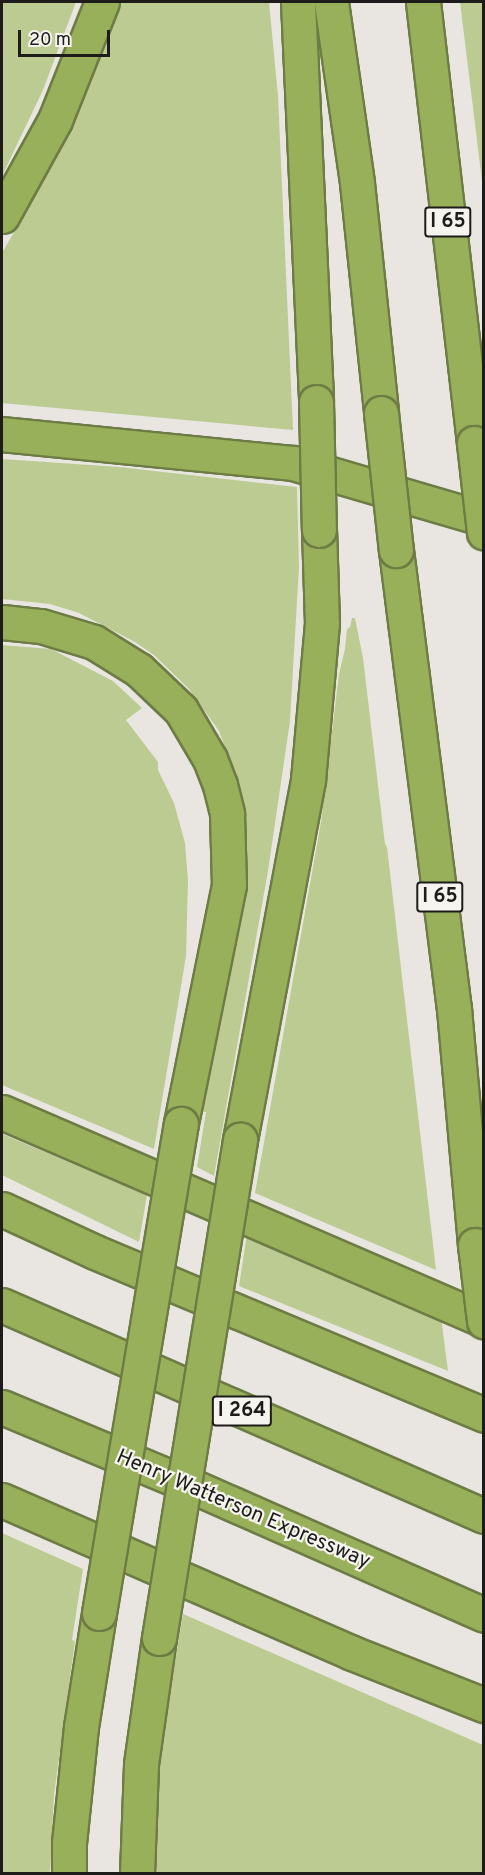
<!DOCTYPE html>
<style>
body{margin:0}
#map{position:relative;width:485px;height:1875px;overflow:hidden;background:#e9e6e1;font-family:Overpass,sans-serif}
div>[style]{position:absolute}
.green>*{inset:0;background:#bbcb91}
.roads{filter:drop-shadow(2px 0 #6d7c44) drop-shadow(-2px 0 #6d7c44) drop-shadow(0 2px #6d7c44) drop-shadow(0 -2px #6d7c44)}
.motorway>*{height:33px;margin:-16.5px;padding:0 16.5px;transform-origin:16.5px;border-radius:16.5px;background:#98b05a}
.bridges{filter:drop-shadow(2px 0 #6d7c44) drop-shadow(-2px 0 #6d7c44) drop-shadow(0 2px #6d7c44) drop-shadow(0 -2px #6d7c44)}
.motorway-bridge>*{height:33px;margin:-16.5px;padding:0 16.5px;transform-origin:16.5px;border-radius:16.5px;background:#98b05a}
span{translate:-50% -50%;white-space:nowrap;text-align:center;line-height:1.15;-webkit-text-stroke:4.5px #f6f4ee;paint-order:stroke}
.shield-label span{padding:2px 4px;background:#f6f4ee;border:2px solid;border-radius:4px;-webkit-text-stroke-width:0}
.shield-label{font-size:20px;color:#1d1c1a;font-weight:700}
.street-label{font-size:21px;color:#1d1c1a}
.frame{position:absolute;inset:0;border:3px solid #1d1c1a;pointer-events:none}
.scale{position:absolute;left:18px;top:30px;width:92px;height:27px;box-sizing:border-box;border:3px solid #1d1c1a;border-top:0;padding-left:8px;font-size:18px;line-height:21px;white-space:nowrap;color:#1d1c1a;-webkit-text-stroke:4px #f6f4ee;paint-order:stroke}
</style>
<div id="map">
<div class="green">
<i style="clip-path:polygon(2px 2px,76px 2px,43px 90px,2px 176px)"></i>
<i style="clip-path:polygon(117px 2px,269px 2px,278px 96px,293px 430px,2px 403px,2px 253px,35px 196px,79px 109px)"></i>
<i style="clip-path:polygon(460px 2px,483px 2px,483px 189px)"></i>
<i style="clip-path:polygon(2px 459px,119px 467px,297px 487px,299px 567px,290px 721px,268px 871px,214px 1176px,197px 1167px,206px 1112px,200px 1111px,236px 785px,229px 758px,219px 731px,189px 689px,154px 655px,135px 642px,79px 613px,50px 604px,2px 599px)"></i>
<i style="clip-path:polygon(352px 618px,355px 618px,363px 658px,385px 844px,387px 847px,436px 1270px,255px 1193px,321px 822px,339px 674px,345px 649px,347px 629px,350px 627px)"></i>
<i style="clip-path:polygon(2px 645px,51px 649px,113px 681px,142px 708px,126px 720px,158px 762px,158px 770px,174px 803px,185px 843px,188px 881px,186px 956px,154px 1149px,2px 1085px)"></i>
<i style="clip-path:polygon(2px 1134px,147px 1195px,139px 1242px,2px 1175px)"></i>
<i style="clip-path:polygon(247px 1234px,441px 1317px,448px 1371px,239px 1286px)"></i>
<i style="clip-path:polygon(2px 1533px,83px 1569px,72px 1640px,75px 1641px,54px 1795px,50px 1873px,2px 1873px)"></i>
<i style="clip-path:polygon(183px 1614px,483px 1745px,483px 1873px,155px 1874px,154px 1827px,159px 1755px,169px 1675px,173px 1674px)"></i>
</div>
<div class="roads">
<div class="motorway">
<i style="left:298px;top:2px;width:400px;rotate:87.4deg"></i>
<i style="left:331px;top:2px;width:183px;rotate:81.8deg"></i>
<i style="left:357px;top:183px;width:231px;rotate:84deg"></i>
<i style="left:423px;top:2px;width:444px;rotate:83.4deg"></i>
<i style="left:2px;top:216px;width:110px;rotate:-61.1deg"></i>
<i style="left:55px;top:120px;width:127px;rotate:-68.3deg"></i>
<i style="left:2px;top:434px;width:292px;rotate:5.7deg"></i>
<i style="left:293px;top:463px;width:199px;rotate:16.3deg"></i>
<i style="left:396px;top:550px;width:463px;rotate:82.8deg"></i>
<i style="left:454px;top:1009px;width:237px;rotate:84.9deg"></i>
<i style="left:2px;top:622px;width:39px;rotate:6deg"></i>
<i style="left:41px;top:626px;width:55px;rotate:16.8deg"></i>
<i style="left:94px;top:642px;width:53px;rotate:31.9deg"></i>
<i style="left:139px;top:670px;width:58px;rotate:43.6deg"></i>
<i style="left:181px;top:710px;width:57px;rotate:59.4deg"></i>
<i style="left:210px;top:759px;width:28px;rotate:69deg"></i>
<i style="left:220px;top:785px;width:30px;rotate:76deg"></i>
<i style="left:227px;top:814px;width:71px;rotate:88.4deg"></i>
<i style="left:229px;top:885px;width:244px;rotate:101.4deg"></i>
<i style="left:2px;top:1112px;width:525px;rotate:23.34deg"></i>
<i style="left:240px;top:1140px;width:366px;rotate:-79.3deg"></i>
<i style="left:308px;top:780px;width:157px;rotate:-84.9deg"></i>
<i style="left:322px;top:624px;width:94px;rotate:-91.8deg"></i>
<i style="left:2px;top:1209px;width:102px;rotate:24.8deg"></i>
<i style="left:95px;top:1252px;width:422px;rotate:22.7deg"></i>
<i style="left:2px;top:1305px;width:526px;rotate:23.64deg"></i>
<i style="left:2px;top:1407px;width:206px;rotate:22.6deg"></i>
<i style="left:192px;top:1486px;width:319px;rotate:23.8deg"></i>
<i style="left:2px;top:1500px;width:382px;rotate:23.6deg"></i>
<i style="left:352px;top:1653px;width:142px;rotate:21.5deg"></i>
<i style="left:69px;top:1874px;width:31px;rotate:-90deg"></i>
<i style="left:69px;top:1843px;width:117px;rotate:-84.1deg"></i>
<i style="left:81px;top:1727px;width:115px;rotate:-81deg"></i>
<i style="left:137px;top:1874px;width:110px;rotate:-87.9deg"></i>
<i style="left:141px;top:1764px;width:127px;rotate:-81.9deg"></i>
</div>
</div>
<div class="bridges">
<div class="motorway-bridge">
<i style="left:316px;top:402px;width:128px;rotate:88.7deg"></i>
<i style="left:381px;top:413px;width:138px;rotate:83.8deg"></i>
<i style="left:474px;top:443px;width:90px;rotate:83.6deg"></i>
<i style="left:475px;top:1245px;width:77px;rotate:83.2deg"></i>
<i style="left:99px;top:1613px;width:496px;rotate:-80.5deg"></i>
<i style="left:159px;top:1638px;width:505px;rotate:-80.76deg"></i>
</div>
</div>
<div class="shield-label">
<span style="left:448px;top:222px">I 65</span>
<span style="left:440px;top:897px">I 65</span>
<span style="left:242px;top:1411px">I 264</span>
</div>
<div class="street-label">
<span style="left:243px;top:1510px;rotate:23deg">Henry Watterson Expressway</span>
</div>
<div class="frame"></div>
<div class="scale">20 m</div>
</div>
